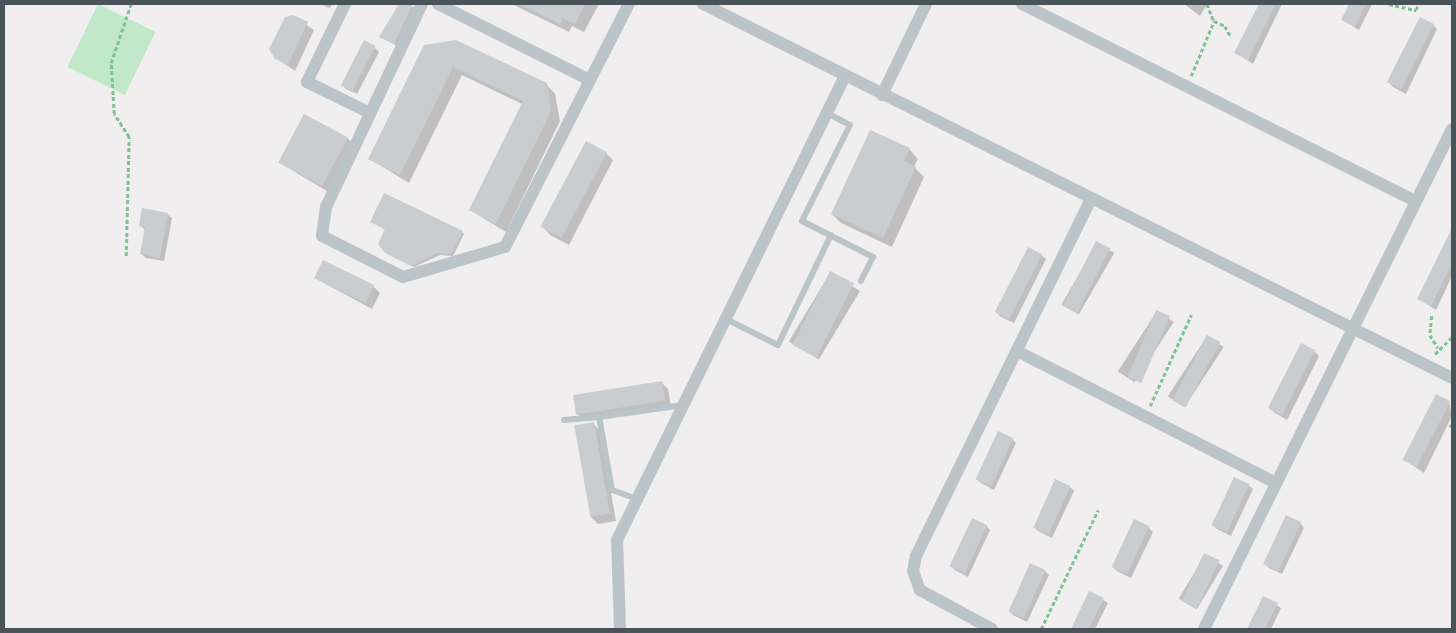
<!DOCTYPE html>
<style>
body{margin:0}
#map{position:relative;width:1456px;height:633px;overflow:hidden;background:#f0eeee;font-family:Rubik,sans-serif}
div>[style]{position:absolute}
.green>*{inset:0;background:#c1e9c9;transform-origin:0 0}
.shadow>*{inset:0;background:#0003;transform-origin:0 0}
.building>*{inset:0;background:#c9ccd0;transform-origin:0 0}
.path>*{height:2.5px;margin-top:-1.25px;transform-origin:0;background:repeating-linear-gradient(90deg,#7dc393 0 4px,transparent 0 6.5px)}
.lane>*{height:6px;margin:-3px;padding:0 3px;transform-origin:3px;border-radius:3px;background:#bbc4c9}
.street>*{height:12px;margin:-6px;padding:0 6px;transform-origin:6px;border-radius:6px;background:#bbc4c9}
span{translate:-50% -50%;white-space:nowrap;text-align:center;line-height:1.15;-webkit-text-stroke:4px #fff;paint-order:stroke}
.frame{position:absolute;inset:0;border:5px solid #485459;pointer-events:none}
</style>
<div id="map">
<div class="green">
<i style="left:98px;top:4px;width:64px;height:70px;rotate:26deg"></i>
</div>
<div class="shadow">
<i style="clip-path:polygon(320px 4px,332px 4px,330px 8px)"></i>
<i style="clip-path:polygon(399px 4px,417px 8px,399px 47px,381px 37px)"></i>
<i style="clip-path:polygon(512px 4px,599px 4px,584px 32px,572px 26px,569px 32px)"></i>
<i style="clip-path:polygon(1184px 4px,1207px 4px,1200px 16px)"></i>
<i style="clip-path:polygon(1260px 4px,1282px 4px,1253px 64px,1236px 53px)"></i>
<i style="clip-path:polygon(1350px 4px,1372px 4px,1359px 30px,1342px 19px)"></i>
<i style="clip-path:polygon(293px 16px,314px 30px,295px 71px,276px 58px)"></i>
<i style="clip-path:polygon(1433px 25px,1437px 29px,1406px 94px,1393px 87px,1389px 83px)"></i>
<i style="clip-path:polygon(456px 41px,546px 84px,555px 94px,560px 121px,506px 232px,470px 210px,522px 104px,462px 75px,409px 183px,370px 159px)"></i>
<i style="clip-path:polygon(375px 48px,379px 52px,357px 94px,346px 89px,342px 84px)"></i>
<i style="clip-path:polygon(347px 138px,356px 147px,332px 194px,280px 163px)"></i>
<i style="clip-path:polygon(909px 149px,918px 159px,914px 167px,924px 177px,892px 247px,841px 223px,832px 214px)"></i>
<i style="clip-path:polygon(606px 153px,613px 160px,569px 245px,550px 235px,544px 228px)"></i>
<i style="clip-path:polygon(167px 214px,172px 218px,164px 261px,146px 258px,141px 254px,145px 230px,140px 225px)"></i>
<i style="clip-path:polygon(372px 222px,462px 232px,464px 234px,453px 256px,440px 255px,414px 267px,388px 254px,386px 230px)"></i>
<i style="clip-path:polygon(1450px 235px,1452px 276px,1436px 310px,1419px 299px)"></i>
<i style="left:1097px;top:243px;width:20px;height:71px;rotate:30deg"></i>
<i style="clip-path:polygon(1041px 255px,1046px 259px,1014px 323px,1001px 317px,997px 313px)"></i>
<i style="left:830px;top:273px;width:35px;height:80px;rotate:31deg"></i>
<i style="clip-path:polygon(315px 278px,373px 286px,380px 293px,372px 309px)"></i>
<i style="left:1157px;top:311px;width:20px;height:72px;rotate:33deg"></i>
<i style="left:1207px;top:336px;width:20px;height:72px;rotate:33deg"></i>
<i style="clip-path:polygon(1314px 351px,1319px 356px,1287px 420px,1275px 413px,1270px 409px)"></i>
<i style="clip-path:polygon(661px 382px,668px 389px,671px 407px,583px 420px,577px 413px)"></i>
<i style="clip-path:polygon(1449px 402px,1452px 416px,1424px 473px,1405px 460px)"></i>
<i style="clip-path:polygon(593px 424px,600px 431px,616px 521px,598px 524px,591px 517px,579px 428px)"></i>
<i style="clip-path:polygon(1012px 439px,1016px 443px,994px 490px,981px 483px,976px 479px)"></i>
<i style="clip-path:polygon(1248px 485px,1253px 489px,1231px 536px,1217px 529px,1212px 525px)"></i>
<i style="clip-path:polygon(1070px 487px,1074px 491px,1052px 538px,1038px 531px,1034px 527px)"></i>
<i style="clip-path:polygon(1300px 523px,1304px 528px,1282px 574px,1269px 568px,1264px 563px)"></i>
<i style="clip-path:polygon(986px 526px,990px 530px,968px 577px,955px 570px,950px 566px)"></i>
<i style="clip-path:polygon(1148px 527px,1153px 532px,1131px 578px,1117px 571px,1113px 567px)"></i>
<i style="left:1205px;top:555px;width:21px;height:51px;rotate:31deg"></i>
<i style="clip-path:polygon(1045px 571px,1049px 575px,1027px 622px,1013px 615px,1009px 611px)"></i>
<i style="clip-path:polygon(1090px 592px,1108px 603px,1095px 629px,1072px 629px)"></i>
<i style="clip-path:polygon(1263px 597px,1281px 608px,1271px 629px,1248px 629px)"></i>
</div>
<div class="building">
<i style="clip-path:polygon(399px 4px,413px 4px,394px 44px,379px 37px)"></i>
<i style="clip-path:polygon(519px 4px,585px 4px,575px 24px,563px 18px,560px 24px)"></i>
<i style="clip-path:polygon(1259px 4px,1276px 4px,1248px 60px,1234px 53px)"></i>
<i style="clip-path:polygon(1349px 4px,1366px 4px,1355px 27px,1341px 20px)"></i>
<i style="clip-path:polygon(293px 15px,308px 22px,288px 65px,275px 59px,269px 49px,285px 17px)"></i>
<i style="left:1420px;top:17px;width:16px;height:73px;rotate:27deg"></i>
<i style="left:364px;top:40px;width:13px;height:51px;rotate:27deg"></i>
<i style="clip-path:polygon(456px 40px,547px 83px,551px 111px,496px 224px,469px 210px,523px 101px,453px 67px,400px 175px,368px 159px,424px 45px)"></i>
<i style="left:304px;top:114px;width:50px;height:55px;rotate:28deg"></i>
<i style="clip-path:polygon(870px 130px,910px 148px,904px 161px,916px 167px,883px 238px,831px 214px)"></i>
<i style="left:586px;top:141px;width:24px;height:97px;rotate:28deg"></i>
<i style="clip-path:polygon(384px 193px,463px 231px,451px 254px,437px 253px,411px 266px,385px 253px,378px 244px,385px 229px,370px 222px)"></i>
<i style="clip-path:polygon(142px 208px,168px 213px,160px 258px,140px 254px,145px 227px,139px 226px)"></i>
<i style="clip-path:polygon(1452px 228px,1452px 264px,1431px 306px,1417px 299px)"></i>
<i style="left:1096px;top:241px;width:16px;height:73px;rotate:27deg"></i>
<i style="left:1028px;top:247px;width:16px;height:73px;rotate:27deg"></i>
<i style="left:323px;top:260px;width:57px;height:20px;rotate:26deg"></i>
<i style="left:830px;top:271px;width:27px;height:83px;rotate:27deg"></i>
<i style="left:1156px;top:310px;width:15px;height:73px;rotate:23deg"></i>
<i style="left:1207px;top:335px;width:15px;height:74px;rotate:28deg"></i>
<i style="left:1301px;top:343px;width:16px;height:73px;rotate:27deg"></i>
<i style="left:662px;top:381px;width:20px;height:90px;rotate:81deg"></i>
<i style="left:1436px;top:394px;width:16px;height:74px;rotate:27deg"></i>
<i style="left:594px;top:422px;width:93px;height:20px;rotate:80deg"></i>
<i style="left:998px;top:431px;width:17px;height:53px;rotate:25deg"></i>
<i style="left:1234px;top:477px;width:17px;height:53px;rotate:25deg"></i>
<i style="left:1055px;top:479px;width:17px;height:53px;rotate:24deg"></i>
<i style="left:1286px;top:515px;width:17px;height:54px;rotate:25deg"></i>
<i style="left:972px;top:518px;width:17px;height:53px;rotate:25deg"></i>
<i style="left:1134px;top:519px;width:17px;height:53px;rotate:25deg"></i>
<i style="left:1204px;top:553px;width:17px;height:53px;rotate:25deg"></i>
<i style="left:1030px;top:563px;width:17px;height:53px;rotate:24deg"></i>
<i style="clip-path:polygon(1089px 591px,1104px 598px,1089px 629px,1071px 629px)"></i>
<i style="clip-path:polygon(1263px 596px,1278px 603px,1265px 629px,1247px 629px)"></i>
</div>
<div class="path">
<i style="left:1207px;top:4px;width:18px;rotate:68deg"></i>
<i style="left:1214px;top:21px;width:12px;rotate:24deg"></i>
<i style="left:1225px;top:26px;width:13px;rotate:61deg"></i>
<i style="left:1389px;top:4px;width:28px;rotate:13deg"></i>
<i style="left:1416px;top:10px;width:6px;rotate:-72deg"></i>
<i style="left:1191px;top:76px;width:60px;rotate:-67.3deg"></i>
<i style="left:126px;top:256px;width:119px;rotate:-88.6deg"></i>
<i style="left:129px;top:137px;width:27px;rotate:-123deg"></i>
<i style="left:114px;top:114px;width:51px;rotate:-93.4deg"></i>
<i style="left:111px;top:63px;width:62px;rotate:-71.3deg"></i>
<i style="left:1432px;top:316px;width:19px;rotate:96deg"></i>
<i style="left:1430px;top:335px;width:15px;rotate:58deg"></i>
<i style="left:1435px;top:354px;width:24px;rotate:-45deg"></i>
<i style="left:1150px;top:406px;width:100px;rotate:-65.7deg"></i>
<i style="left:1449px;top:426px;width:3px;rotate:-18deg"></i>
<i style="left:1041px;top:629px;width:132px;rotate:-64.4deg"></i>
</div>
<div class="lane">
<i style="left:827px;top:113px;width:26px;rotate:28deg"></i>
<i style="left:850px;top:125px;width:107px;rotate:116.6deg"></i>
<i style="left:802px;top:221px;width:80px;rotate:26.9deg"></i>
<i style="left:873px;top:257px;width:27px;rotate:117deg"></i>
<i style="left:726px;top:319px;width:58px;rotate:26.6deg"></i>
<i style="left:778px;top:345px;width:122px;rotate:-64.3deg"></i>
<i style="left:564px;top:420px;width:35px;rotate:-5deg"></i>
<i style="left:637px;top:499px;width:27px;rotate:-160deg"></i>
<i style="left:612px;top:490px;width:74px;rotate:-100.1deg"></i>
<i style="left:599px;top:417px;width:85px;rotate:-8.1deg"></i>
</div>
<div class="street">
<i style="left:345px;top:4px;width:87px;rotate:116deg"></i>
<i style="left:307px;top:82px;width:70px;rotate:26.2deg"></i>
<i style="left:422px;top:4px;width:225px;rotate:115.3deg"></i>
<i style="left:326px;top:207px;width:29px;rotate:98deg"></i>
<i style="left:322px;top:236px;width:91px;rotate:26.8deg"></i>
<i style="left:403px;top:277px;width:106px;rotate:-16.4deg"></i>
<i style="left:505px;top:247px;width:273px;rotate:-63deg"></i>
<i style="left:438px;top:4px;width:170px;rotate:26.6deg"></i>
<i style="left:703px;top:4px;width:837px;rotate:26.53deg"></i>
<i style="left:1022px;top:4px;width:440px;rotate:26.6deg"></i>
<i style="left:882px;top:95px;width:101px;rotate:-64.2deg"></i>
<i style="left:1017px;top:351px;width:291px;rotate:27deg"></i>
<i style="left:620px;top:629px;width:89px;rotate:-91.9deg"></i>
<i style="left:617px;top:540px;width:517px;rotate:-63.83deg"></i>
<i style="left:992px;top:629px;width:82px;rotate:-151.6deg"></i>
<i style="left:920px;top:590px;width:20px;rotate:-110deg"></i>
<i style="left:913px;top:571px;width:15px;rotate:-79deg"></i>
<i style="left:916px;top:556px;width:398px;rotate:-63.9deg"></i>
<i style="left:1204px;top:629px;width:558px;rotate:-63.62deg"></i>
</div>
<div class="frame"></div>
</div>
